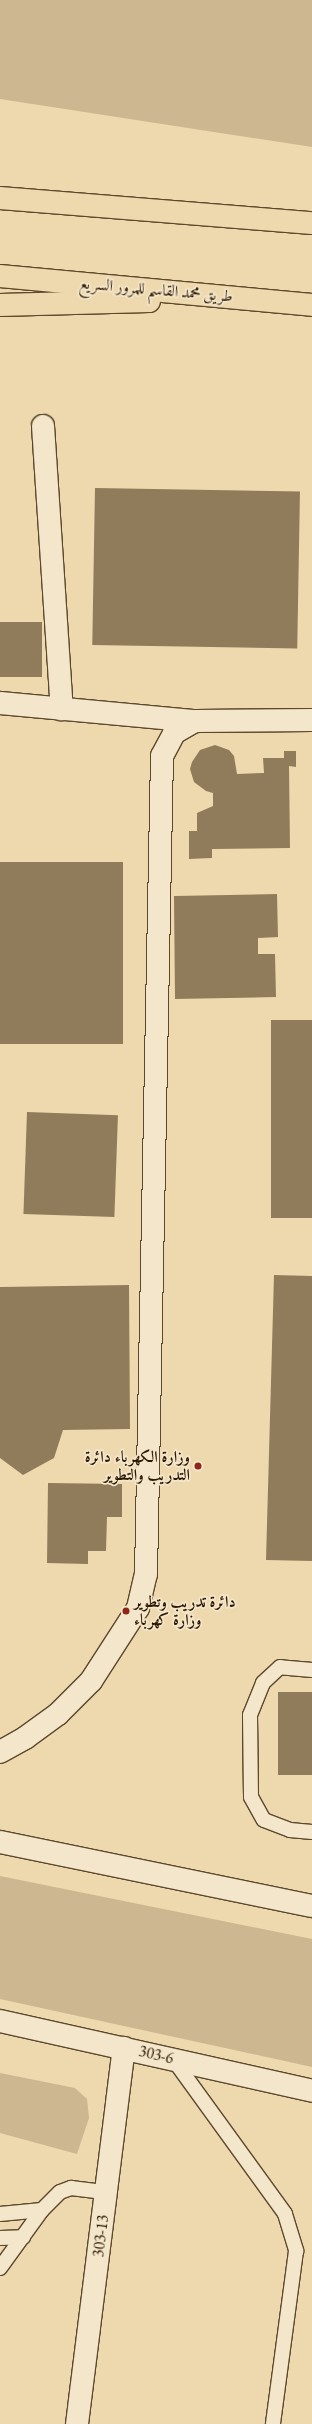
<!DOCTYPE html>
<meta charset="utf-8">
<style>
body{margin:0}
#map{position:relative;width:312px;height:2424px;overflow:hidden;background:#eed8ae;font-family:"EB Garamond",Amiri,serif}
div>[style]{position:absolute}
.green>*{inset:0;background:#cdb790}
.building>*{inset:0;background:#907c5a;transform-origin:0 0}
.roads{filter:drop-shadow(1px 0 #5c482c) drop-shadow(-1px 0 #5c482c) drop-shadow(0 1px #5c482c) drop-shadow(0 -1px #5c482c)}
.lane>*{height:14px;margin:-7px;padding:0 7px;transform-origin:7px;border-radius:7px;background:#f4e6ca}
.street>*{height:22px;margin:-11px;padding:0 11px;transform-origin:11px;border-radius:11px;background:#f4e6ca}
.highway>*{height:22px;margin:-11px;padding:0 11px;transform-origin:11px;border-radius:11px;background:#eed8ae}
.dots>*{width:11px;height:11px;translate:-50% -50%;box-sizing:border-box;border:2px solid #f4e6ca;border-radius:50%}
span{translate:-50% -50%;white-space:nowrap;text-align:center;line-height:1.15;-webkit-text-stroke:3.5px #f4e6ca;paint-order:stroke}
.street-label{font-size:16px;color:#2b1800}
.poi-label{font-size:16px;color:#2b1800;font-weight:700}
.right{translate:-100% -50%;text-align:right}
.left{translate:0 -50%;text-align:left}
</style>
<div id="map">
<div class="green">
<i style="clip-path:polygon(0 0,312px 0,312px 147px,0 99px)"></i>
<i style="clip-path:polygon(0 1876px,312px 1939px,312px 2067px,0 1999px)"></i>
<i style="clip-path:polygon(0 2073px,75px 2088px,87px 2099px,89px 2118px,77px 2154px,0 2133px)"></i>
</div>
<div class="building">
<i style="left:95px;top:488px;width:205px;height:157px;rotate:1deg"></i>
<i style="left:0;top:622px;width:42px;height:55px"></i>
<i style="clip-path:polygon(215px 745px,229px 750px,234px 756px,237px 774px,264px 773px,263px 758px,284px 758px,284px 751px,296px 751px,296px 767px,289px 766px,290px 848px,212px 849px,212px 858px,189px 859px,189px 831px,197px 831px,197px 813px,213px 806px,213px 793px,206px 791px,194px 782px,190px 769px,192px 762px,200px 750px)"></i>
<i style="left:0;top:862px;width:123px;height:182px"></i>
<i style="clip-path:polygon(277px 894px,278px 937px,258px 938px,258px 954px,275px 954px,276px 997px,175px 999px,174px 896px)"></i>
<i style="left:312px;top:1020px;width:198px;height:41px;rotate:90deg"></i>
<i style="left:27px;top:1112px;width:91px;height:102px;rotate:2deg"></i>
<i style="clip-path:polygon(274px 1275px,312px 1276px,312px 1561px,266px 1560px)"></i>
<i style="clip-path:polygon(129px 1285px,130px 1429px,63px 1430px,54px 1458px,23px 1475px,0 1458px,0 1287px)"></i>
<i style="clip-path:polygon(48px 1483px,122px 1484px,122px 1517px,107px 1517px,106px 1551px,88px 1551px,88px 1564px,47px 1563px)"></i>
<i style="left:312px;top:1692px;width:83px;height:34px;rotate:90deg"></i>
</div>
<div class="roads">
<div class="lane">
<i style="left:312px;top:1670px;width:32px;rotate:-175deg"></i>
<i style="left:280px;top:1667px;width:23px;rotate:137deg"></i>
<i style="left:263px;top:1683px;width:35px;rotate:112deg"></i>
<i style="left:250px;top:1715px;width:82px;rotate:89.3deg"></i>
<i style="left:251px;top:1797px;width:26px;rotate:61deg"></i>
<i style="left:264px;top:1820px;width:28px;rotate:21deg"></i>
<i style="left:290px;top:1830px;width:22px;rotate:5deg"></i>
<i style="left:173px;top:2059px;width:191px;rotate:54.1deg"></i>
<i style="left:285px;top:2214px;width:39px;rotate:73deg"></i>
<i style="left:296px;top:2251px;width:175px;rotate:97.6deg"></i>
<i style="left:0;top:2214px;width:42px;rotate:-5.4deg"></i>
<i style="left:42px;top:2210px;width:25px;rotate:-45deg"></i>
<i style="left:60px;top:2192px;width:12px;rotate:-20deg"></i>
<i style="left:71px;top:2188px;width:35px;rotate:7deg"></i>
<i style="left:0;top:2238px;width:23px;rotate:-2deg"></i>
<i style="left:0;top:2268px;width:72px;rotate:-54.1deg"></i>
</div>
<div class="street">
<i style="left:43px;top:426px;width:284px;rotate:86.2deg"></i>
<i style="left:0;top:703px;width:196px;rotate:5.3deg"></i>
<i style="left:0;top:1752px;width:29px;rotate:-29deg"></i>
<i style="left:25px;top:1738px;width:41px;rotate:-36deg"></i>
<i style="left:58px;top:1714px;width:47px;rotate:-45deg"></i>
<i style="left:91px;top:1681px;width:87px;rotate:-57.2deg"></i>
<i style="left:138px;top:1608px;width:35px;rotate:-77deg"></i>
<i style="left:146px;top:1574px;width:818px;rotate:-88.88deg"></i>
<i style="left:162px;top:756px;width:26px;rotate:-62deg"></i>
<i style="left:174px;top:733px;width:24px;rotate:-30deg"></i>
<i style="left:195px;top:721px;width:117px;rotate:-0.5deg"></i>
<i style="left:0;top:1842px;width:318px;rotate:11.6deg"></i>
<i style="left:0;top:2021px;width:320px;rotate:12.6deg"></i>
<i style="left:77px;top:2424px;width:379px;rotate:-82.9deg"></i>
</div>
<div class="highway">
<i style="left:0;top:198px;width:313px;rotate:4.6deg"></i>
<i style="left:0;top:276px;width:313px;rotate:5.3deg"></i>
<i style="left:0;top:305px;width:149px;rotate:-1.5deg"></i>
</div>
</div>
<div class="dots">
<i style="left:198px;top:1466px;background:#8f2418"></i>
<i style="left:126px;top:1611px;background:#8f2418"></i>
</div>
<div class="street-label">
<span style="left:156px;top:290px;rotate:5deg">طريق محمد القاسم للمرور السريع</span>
<span style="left:156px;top:2055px;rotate:13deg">303-6</span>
<span style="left:101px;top:2236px;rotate:-83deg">303-13</span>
</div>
<div class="poi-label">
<span class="right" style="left:190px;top:1466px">وزارة الكهرباء دائرة<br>التدريب والتطوير</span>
<span class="left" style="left:134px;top:1611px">دائرة تدريب وتطوير<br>وزارة كهرباء</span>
</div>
</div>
